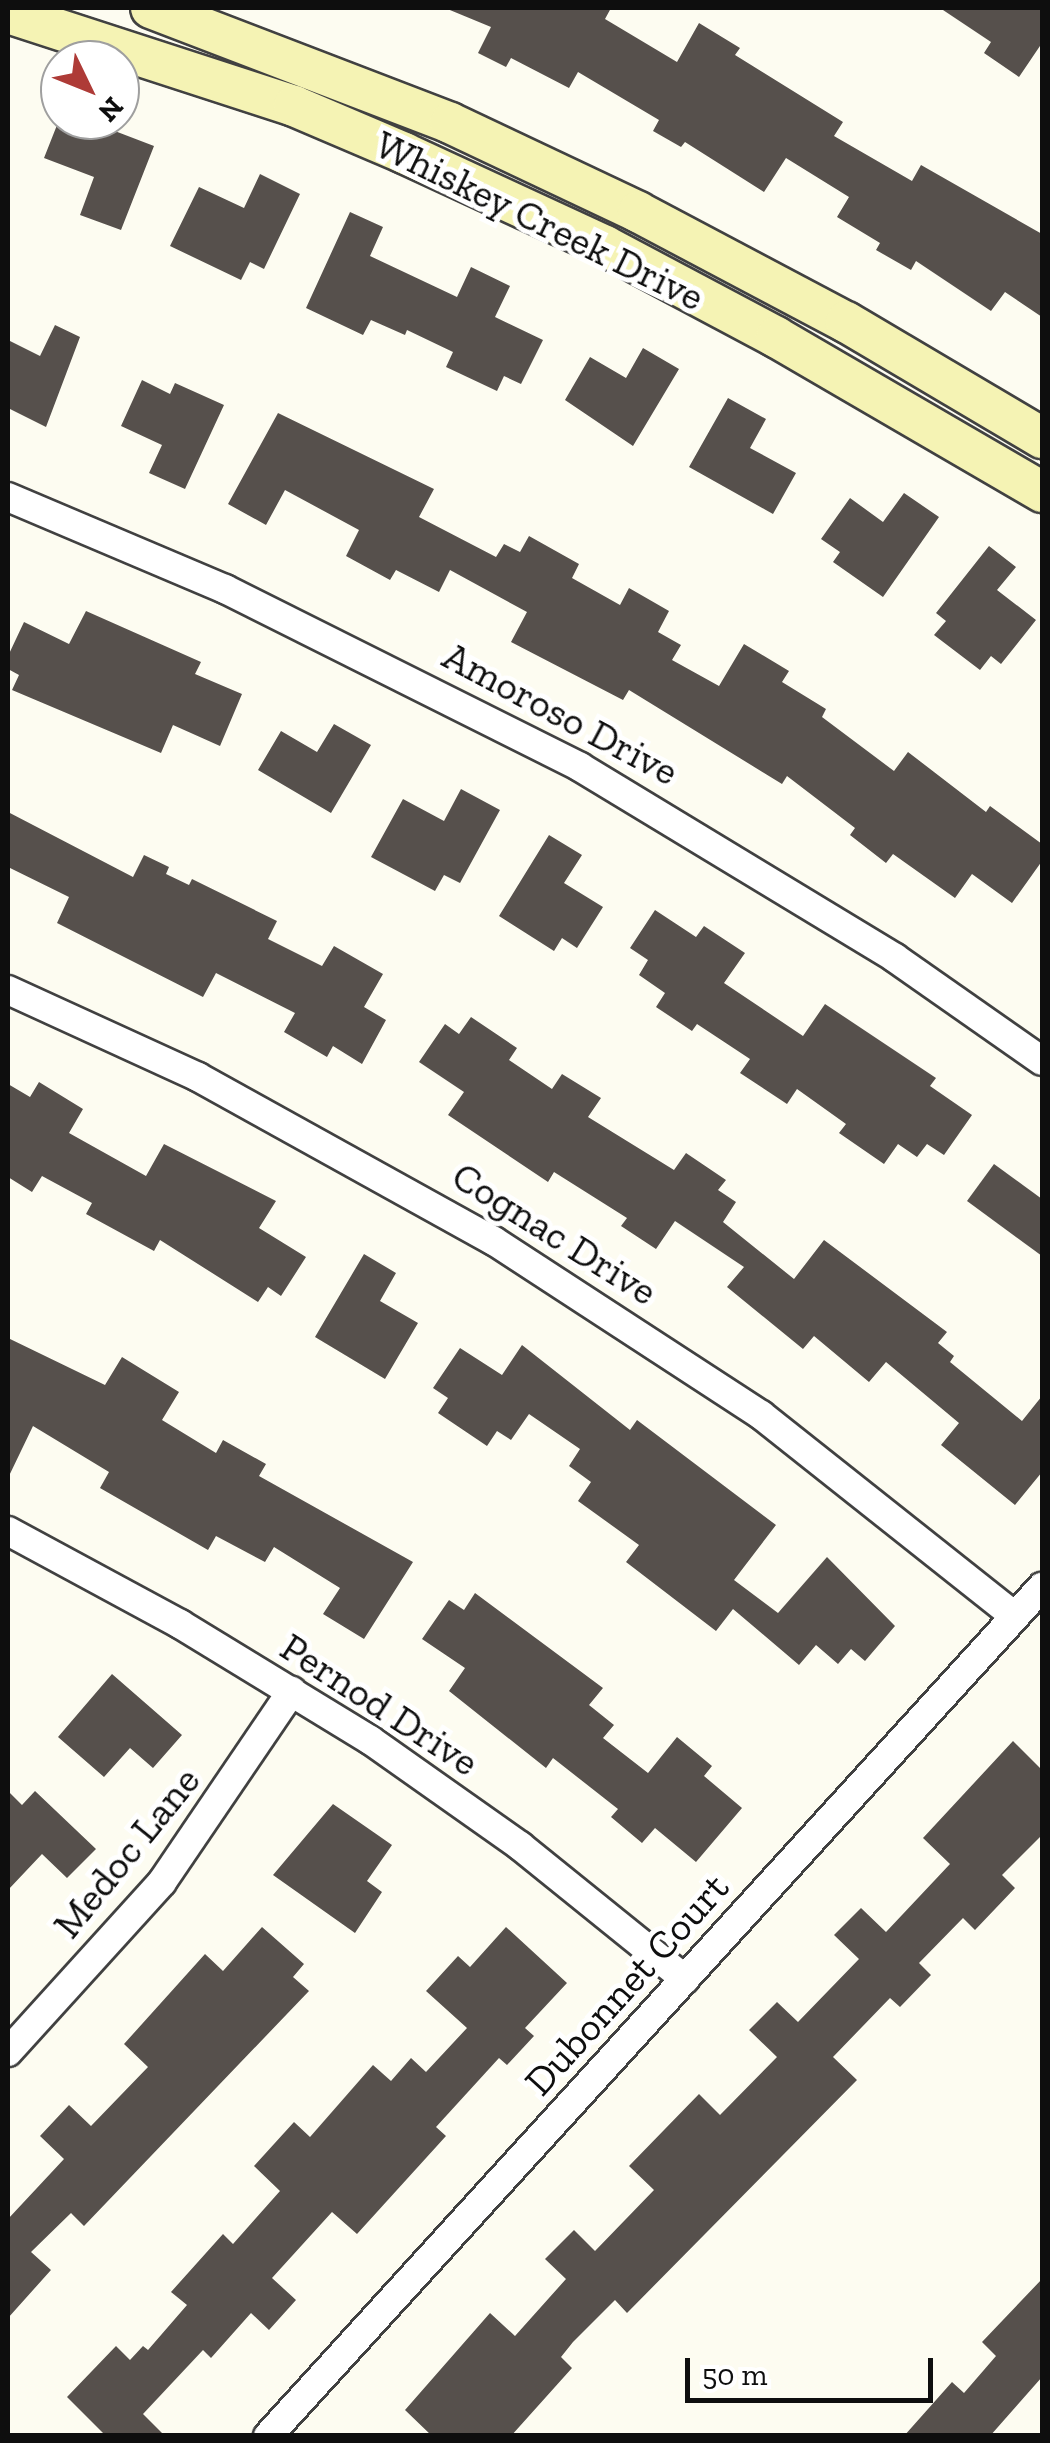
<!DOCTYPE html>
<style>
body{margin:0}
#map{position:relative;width:1050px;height:2443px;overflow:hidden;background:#fdfcf1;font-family:"Zilla Slab",serif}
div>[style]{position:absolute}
.building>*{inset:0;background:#56504c}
.roads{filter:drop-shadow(2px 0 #414141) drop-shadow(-2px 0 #414141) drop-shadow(0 2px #414141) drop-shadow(0 -2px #414141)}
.street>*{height:28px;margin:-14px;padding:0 14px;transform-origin:14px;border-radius:14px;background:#fff}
.secondary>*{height:40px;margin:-20px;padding:0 20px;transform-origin:20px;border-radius:20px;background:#f5f3b4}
span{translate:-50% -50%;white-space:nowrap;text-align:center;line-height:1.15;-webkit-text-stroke:10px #fff;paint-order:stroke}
.street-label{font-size:40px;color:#0e0e0e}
.frame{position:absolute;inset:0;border:10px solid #0e0e0e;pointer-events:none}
.north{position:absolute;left:40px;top:40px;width:100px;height:100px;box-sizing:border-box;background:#fff;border:2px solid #9f9f9f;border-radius:50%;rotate:133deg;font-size:28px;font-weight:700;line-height:40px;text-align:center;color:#0e0e0e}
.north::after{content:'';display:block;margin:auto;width:35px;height:45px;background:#ae3b37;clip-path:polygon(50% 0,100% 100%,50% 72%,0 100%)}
.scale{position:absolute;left:685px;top:2358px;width:248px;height:45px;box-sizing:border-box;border:5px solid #0e0e0e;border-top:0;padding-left:12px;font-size:30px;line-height:35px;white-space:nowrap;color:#0e0e0e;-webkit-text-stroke:8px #fff;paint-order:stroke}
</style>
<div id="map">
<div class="building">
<i style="clip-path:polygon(445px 8px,611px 8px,605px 19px,677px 62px,699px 23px,740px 48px,735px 55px,843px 122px,834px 136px,912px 181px,921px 165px,1042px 234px,1042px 317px,1005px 292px,991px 311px,916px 261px,911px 270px,876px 250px,880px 243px,837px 217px,849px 197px,786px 158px,764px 192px,685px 142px,681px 147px,653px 131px,659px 120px,578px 72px,569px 88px,511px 58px,506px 67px,478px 53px,491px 27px)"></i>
<i style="clip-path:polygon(940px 8px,1042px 8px,1042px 43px,1019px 77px,984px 53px,991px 42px)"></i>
<i style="clip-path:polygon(59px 120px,86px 120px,154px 146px,121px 230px,80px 215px,94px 177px,44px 158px)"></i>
<i style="clip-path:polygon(260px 174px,300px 194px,264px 269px,250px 262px,241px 280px,170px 246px,199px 187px,244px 208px)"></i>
<i style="clip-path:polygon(350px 212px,383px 227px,370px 256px,457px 297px,471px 267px,510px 286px,495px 317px,543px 340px,521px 384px,504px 376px,497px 391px,446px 367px,453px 352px,407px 330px,405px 335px,371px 320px,363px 335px,306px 308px)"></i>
<i style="clip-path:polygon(55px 325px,80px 337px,46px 427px,8px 408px,8px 340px,40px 356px)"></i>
<i style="clip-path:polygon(643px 348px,679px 369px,633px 446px,565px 400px,590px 357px,626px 378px)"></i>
<i style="clip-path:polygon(142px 380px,170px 394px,175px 383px,224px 405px,185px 489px,149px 473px,162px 445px,121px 426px)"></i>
<i style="clip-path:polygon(728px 398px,766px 419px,750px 448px,796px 473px,773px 514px,689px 467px)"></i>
<i style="clip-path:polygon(278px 413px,434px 489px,419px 517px,496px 557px,504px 544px,520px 552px,529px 536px,579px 564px,572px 578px,620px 605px,629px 588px,669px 611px,658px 632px,681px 645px,672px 660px,719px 686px,744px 644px,789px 671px,782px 682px,826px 709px,822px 717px,894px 771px,908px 752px,986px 812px,990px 806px,1042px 844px,1042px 861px,1012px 903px,972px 874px,955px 898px,893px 854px,886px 863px,850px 835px,855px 828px,787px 776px,782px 784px,629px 690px,623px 700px,511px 642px,527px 612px,450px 570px,439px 592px,396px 570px,390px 580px,346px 556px,359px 530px,285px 490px,266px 525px,228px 504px)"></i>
<i style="clip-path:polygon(904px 493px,939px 517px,883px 597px,833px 562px,840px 552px,821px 539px,850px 498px,883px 522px)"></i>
<i style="clip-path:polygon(989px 546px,1016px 567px,997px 590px,1036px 620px,1001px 664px,991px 656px,980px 670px,934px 635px,946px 621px,936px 613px)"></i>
<i style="clip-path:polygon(86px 611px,201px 662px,195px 674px,242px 694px,220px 746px,173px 725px,161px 753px,12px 690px,19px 675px,8px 669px,8px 656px,24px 622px,69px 644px)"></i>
<i style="clip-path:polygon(334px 724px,371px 745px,331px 813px,258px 770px,281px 731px,317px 752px)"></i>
<i style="clip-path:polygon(461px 789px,500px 810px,460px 883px,444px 875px,435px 891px,371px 857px,403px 799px,444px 821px)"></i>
<i style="clip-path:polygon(8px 812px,133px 877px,144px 855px,169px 867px,166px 874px,189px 885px,192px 879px,277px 921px,268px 939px,322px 966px,334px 946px,383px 974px,364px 1007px,386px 1020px,362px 1064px,333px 1046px,327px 1057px,284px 1032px,295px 1013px,216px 973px,203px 997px,57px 923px,69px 897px,8px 867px)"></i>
<i style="clip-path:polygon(549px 835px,582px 855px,564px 883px,603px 907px,577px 948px,562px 938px,554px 951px,499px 916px)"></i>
<i style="clip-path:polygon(655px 910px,696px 937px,704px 926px,745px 953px,724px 983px,803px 1036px,825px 1004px,936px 1078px,930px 1086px,972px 1115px,944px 1155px,927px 1144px,917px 1157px,898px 1144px,884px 1164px,839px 1133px,846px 1124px,797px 1089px,787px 1104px,740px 1073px,750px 1059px,697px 1024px,692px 1031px,656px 1007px,665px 993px,639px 975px,648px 960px,630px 948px)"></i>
<i style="clip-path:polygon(471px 1017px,517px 1048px,509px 1060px,552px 1089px,562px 1074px,601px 1098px,588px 1117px,674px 1170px,686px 1153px,726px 1180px,718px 1190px,736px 1202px,723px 1222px,794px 1279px,824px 1240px,947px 1332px,938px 1343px,954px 1356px,950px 1362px,1022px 1421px,1042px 1396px,1042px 1472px,1015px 1505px,941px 1445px,959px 1423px,886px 1362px,869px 1382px,814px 1336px,803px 1349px,727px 1287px,744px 1267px,675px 1221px,656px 1249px,621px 1226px,627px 1218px,554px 1172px,548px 1182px,448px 1115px,464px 1092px,419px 1062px,445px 1024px,459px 1034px)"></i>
<i style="clip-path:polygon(39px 1082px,83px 1109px,69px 1133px,146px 1176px,164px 1144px,276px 1201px,259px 1228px,306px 1257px,281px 1296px,268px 1287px,258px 1302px,160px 1240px,154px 1251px,86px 1214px,92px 1203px,42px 1176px,32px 1192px,8px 1177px,8px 1084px,30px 1097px)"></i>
<i style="clip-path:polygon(994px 1164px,1042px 1199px,1042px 1256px,967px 1201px)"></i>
<i style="clip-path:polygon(364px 1254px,396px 1273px,380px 1301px,418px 1323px,385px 1379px,315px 1337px)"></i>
<i style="clip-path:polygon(8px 1338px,105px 1385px,122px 1357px,179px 1392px,162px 1420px,216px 1453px,223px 1440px,266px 1464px,259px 1476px,413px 1562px,364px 1639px,323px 1614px,340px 1588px,274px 1547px,265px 1562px,216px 1536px,208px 1550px,100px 1488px,109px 1472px,33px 1426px,8px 1478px)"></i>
<i style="clip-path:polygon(522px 1345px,630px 1430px,637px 1420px,776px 1525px,734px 1580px,778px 1613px,827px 1557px,895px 1626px,865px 1661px,851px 1649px,838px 1664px,816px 1645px,799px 1665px,733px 1609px,716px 1631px,626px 1562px,639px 1545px,578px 1501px,591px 1482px,569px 1466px,580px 1449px,529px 1414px,511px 1440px,497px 1431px,487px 1446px,438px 1413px,448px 1398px,433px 1388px,460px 1348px,502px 1375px)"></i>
<i style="clip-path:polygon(475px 1593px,603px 1688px,589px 1705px,614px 1725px,603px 1738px,648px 1773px,677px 1737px,712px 1766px,704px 1776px,742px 1808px,696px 1862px,655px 1828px,642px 1843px,611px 1817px,618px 1809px,553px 1758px,546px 1768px,449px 1691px,465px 1668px,422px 1639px,449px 1600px,464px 1610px)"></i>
<i style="clip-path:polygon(112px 1674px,182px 1735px,153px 1768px,130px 1748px,104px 1777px,58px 1737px)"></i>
<i style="clip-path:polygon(1013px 1741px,1042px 1770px,1042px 1835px,1002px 1875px,1015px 1888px,975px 1930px,963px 1918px,919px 1963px,931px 1975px,900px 2007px,890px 1998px,833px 2057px,857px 2080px,627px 2313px,615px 2300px,573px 2342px,561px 2357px,572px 2368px,511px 2436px,432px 2436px,405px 2410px,490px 2313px,515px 2336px,566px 2279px,545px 2259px,574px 2230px,595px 2251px,654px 2190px,629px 2166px,699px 2094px,720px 2115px,777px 2057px,749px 2030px,777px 2002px,798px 2022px,859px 1959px,834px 1935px,861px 1908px,886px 1932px,950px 1864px,923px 1838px)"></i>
<i style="clip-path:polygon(8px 1791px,22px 1805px,35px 1791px,96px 1849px,67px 1878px,42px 1854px,8px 1890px)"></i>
<i style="clip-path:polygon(333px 1804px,392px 1845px,367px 1881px,382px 1892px,355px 1933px,273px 1875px)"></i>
<i style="clip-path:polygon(262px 1927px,304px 1964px,293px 1977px,309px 1991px,84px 2226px,71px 2213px,31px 2252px,51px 2270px,8px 2318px,8px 2219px,64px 2159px,40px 2136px,69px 2105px,91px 2126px,148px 2067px,124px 2044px,205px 1954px,223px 1971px)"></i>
<i style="clip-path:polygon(506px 1927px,567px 1983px,525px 2028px,534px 2036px,507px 2065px,499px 2058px,436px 2127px,446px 2136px,357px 2234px,332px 2212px,272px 2278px,296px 2300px,269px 2330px,251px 2313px,211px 2358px,203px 2350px,143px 2414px,165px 2436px,106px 2436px,67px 2397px,116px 2346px,130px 2360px,143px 2346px,148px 2350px,187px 2305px,171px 2292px,223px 2234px,233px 2244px,280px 2191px,254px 2166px,294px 2122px,310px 2137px,373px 2065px,391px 2081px,411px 2058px,426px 2072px,467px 2028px,426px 1991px,458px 1956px,470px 1967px)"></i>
<i style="clip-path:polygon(1042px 2279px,1042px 2377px,990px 2436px,904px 2436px,952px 2382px,964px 2393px,996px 2356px,982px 2342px)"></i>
</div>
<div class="roads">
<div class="street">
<i style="left:8px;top:497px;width:236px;rotate:23deg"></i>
<i style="left:225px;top:589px;width:397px;rotate:26.6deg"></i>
<i style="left:580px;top:767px;width:368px;rotate:31.2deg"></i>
<i style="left:895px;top:958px;width:179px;rotate:35deg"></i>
<i style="left:8px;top:990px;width:209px;rotate:24.6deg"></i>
<i style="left:198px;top:1077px;width:338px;rotate:29deg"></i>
<i style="left:494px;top:1241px;width:319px;rotate:33.1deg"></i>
<i style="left:761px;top:1415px;width:324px;rotate:38.4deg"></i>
<i style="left:8px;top:1531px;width:196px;rotate:28.4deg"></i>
<i style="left:180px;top:1624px;width:223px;rotate:31.4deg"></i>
<i style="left:370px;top:1740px;width:184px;rotate:35.2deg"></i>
<i style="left:520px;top:1846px;width:212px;rotate:38.9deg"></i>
<i style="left:8px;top:2052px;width:229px;rotate:-47.8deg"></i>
<i style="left:162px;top:1882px;width:231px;rotate:-55.8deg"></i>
<i style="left:268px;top:2436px;width:1149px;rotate:-47.65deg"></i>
</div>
<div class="secondary">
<i style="left:151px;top:8px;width:320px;rotate:21deg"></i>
<i style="left:450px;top:123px;width:208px;rotate:25.3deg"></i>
<i style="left:638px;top:212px;width:235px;rotate:27.9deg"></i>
<i style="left:846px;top:322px;width:228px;rotate:30.6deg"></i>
<i style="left:8px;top:13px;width:301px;rotate:18deg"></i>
<i style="left:294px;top:106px;width:120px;rotate:23.1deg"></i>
<i style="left:404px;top:153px;width:221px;rotate:24.8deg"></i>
<i style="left:605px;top:246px;width:194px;rotate:28deg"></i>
<i style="left:776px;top:337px;width:308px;rotate:30.2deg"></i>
</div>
</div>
<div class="street-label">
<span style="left:540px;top:220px;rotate:26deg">Whiskey Creek Drive</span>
<span style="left:561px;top:713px;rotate:28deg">Amoroso Drive</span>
<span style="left:555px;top:1233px;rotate:32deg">Cognac Drive</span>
<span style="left:380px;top:1704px;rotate:33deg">Pernod Drive</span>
<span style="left:126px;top:1852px;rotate:-51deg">Medoc Lane</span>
<span style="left:626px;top:1984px;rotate:-48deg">Dubonnet Court</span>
</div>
<div class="frame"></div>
<div class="north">N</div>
<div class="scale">50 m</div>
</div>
